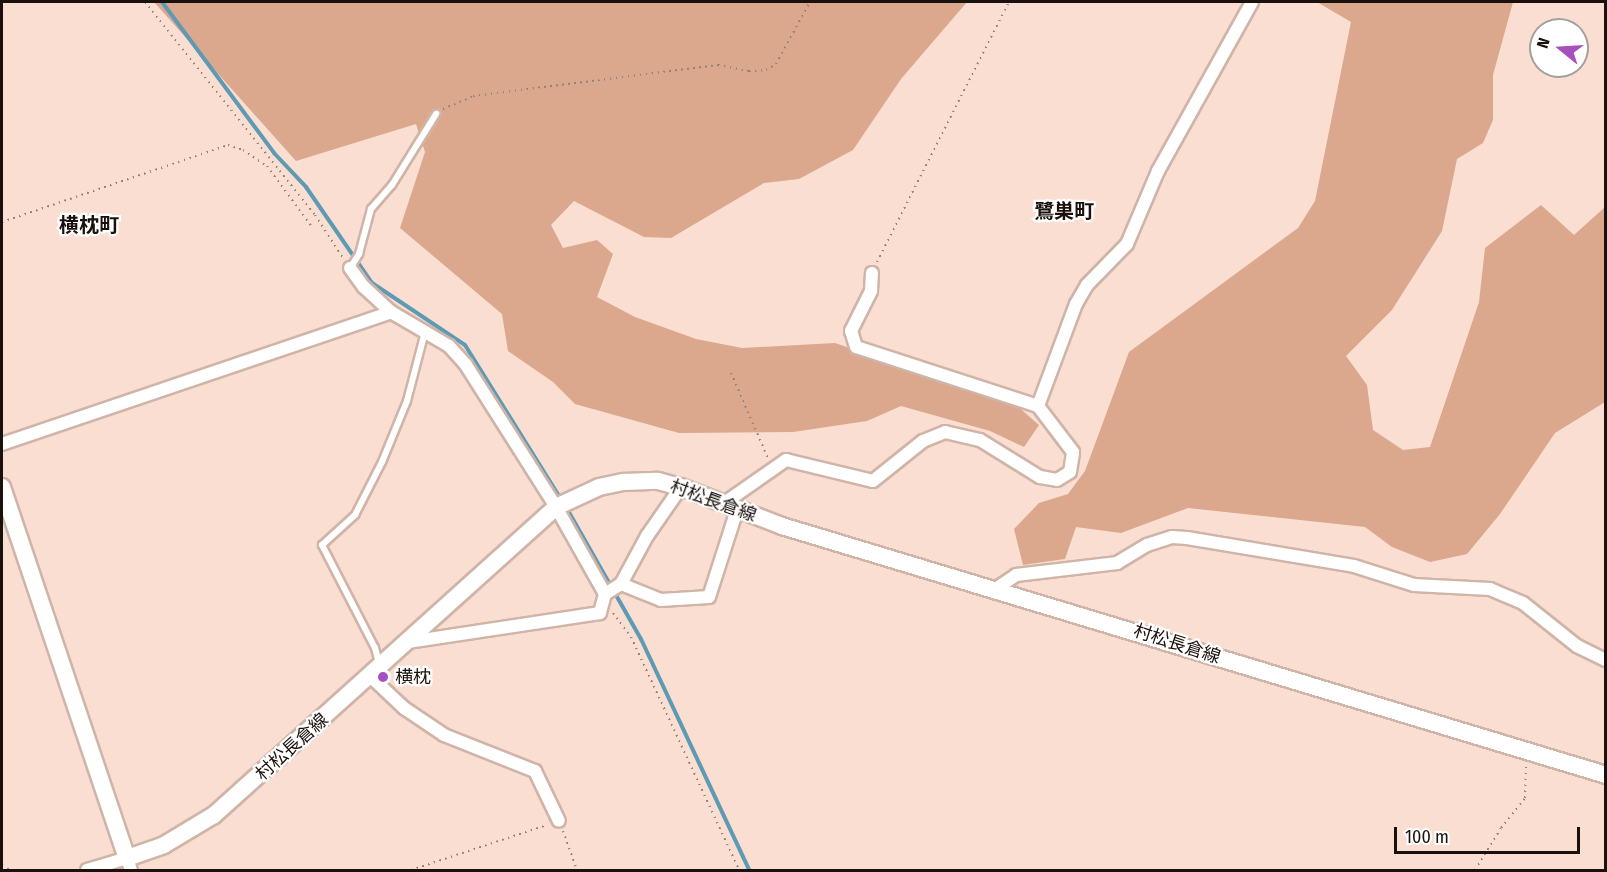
<!DOCTYPE html>
<meta charset="utf-8">
<style>
body{margin:0}
#map{position:relative;width:1607px;height:872px;overflow:hidden;background:#faded1;font-family:"Fira Sans Condensed","Noto Sans JP",sans-serif}
div>[style]{position:absolute}
.forest>*{inset:0;background:#dba78d}
.stream>*{height:4px;margin:-2px;padding:0 2px;transform-origin:2px;border-radius:2px;background:#5e9ab3}
.path>*{height:2px;margin-top:-1px;transform-origin:0;background:repeating-linear-gradient(90deg,#938077 0 1.5px,transparent 0 6px)}
.roads{filter:drop-shadow(2px 0 #cfb4a7) drop-shadow(-2px 0 #cfb4a7) drop-shadow(0 2px #cfb4a7) drop-shadow(0 -2px #cfb4a7)}
.lane>*{height:6px;margin:-3px;padding:0 3px;transform-origin:3px;border-radius:3px;background:#fff}
.street>*{height:12px;margin:-6px;padding:0 6px;transform-origin:6px;border-radius:6px;background:#fff}
.secondary>*{height:16px;margin:-8px;padding:0 8px;transform-origin:8px;border-radius:8px;background:#fff}
.dots>*{width:16px;height:16px;translate:-50% -50%;box-sizing:border-box;border:3px solid #fff;border-radius:50%}
span{translate:-50% -50%;white-space:nowrap;text-align:center;line-height:1.15;-webkit-text-stroke:4.5px #fff;paint-order:stroke}
.street-label{font-size:18px;color:#1a110c}
.poi-label{font-size:18px;color:#1a110c}
.left{translate:0 -50%;text-align:left}
.neighbourhood-label{font-size:20px;color:#1a110c;font-weight:700}
.frame{position:absolute;inset:0;border:3px solid #1a110c;pointer-events:none}
.north{position:absolute;left:1529px;top:18px;width:60px;height:60px;box-sizing:border-box;background:#fff;border:2px solid #a3a09e;border-radius:50%;rotate:288deg;font-size:16px;font-weight:700;line-height:24px;text-align:center;color:#1a110c}
.north::after{content:'';display:block;margin:auto;width:21px;height:27px;background:#a750bd;clip-path:polygon(50% 0,100% 100%,50% 72%,0 100%)}
.scale{position:absolute;left:1394px;top:827px;width:186px;height:27px;box-sizing:border-box;border:3px solid #1a110c;border-top:0;padding-left:8px;font-size:18px;line-height:21px;white-space:nowrap;color:#1a110c;-webkit-text-stroke:4px #fff;paint-order:stroke}
</style>
<div id="map">
<div class="forest">
<i style="clip-path:polygon(154px 2px,967px 2px,901px 79px,853px 150px,799px 179px,764px 183px,671px 238px,644px 237px,574px 201px,551px 225px,563px 248px,597px 240px,613px 254px,597px 297px,635px 317px,696px 339px,742px 348px,835px 343px,1016px 405px,1039px 425px,1024px 447px,990px 431px,901px 406px,867px 421px,793px 432px,679px 433px,575px 404px,553px 382px,508px 351px,502px 314px,400px 228px,425px 152px,416px 124px,296px 161px)"></i>
<i style="clip-path:polygon(1317px 2px,1513px 2px,1493px 75px,1493px 120px,1483px 143px,1457px 159px,1442px 231px,1392px 310px,1346px 356px,1367px 385px,1373px 430px,1403px 450px,1430px 447px,1479px 302px,1485px 248px,1541px 205px,1574px 235px,1605px 207px,1605px 402px,1555px 433px,1500px 514px,1467px 554px,1430px 562px,1392px 547px,1365px 527px,1188px 508px,1121px 533px,1076px 527px,1065px 559px,1023px 565px,1014px 529px,1039px 503px,1068px 494px,1085px 471px,1129px 352px,1298px 228px,1315px 201px,1351px 22px)"></i>
</div>
<div class="stream">
<i style="left:162px;top:2px;width:188px;rotate:53.4deg"></i>
<i style="left:274px;top:153px;width:47px;rotate:46.7deg"></i>
<i style="left:306px;top:187px;width:116px;rotate:55.5deg"></i>
<i style="left:372px;top:283px;width:112px;rotate:33.7deg"></i>
<i style="left:465px;top:345px;width:184px;rotate:58.1deg"></i>
<i style="left:566px;top:507px;width:152px;rotate:60.4deg"></i>
<i style="left:641px;top:639px;width:255px;rotate:64.9deg"></i>
</div>
<div class="path">
<i style="left:145px;top:2px;width:273px;rotate:51.4deg"></i>
<i style="left:315px;top:215px;width:51px;rotate:56.9deg"></i>
<i style="left:443px;top:109px;width:33px;rotate:-23deg"></i>
<i style="left:473px;top:96px;width:247px;rotate:-7.2deg"></i>
<i style="left:718px;top:65px;width:32px;rotate:11deg"></i>
<i style="left:749px;top:71px;width:17px;rotate:-3deg"></i>
<i style="left:766px;top:70px;width:12px;rotate:-31deg"></i>
<i style="left:776px;top:64px;width:71px;rotate:-61.3deg"></i>
<i style="left:2px;top:222px;width:239px;rotate:-18.8deg"></i>
<i style="left:228px;top:145px;width:16px;rotate:18deg"></i>
<i style="left:243px;top:150px;width:29px;rotate:34deg"></i>
<i style="left:267px;top:166px;width:76px;rotate:53.6deg"></i>
<i style="left:877px;top:262px;width:292px;rotate:-63.1deg"></i>
<i style="left:731px;top:373px;width:93px;rotate:66.5deg"></i>
<i style="left:613px;top:613px;width:30px;rotate:53deg"></i>
<i style="left:631px;top:637px;width:257px;rotate:65.1deg"></i>
<i style="left:563px;top:831px;width:41px;rotate:70.3deg"></i>
<i style="left:2px;top:865px;width:9px;rotate:32deg"></i>
<i style="left:411px;top:870px;width:143px;rotate:-18.3deg"></i>
<i style="left:1475px;top:870px;width:49px;rotate:-58.2deg"></i>
<i style="left:1501px;top:828px;width:38px;rotate:-51deg"></i>
<i style="left:1525px;top:798px;width:31px;rotate:-88deg"></i>
</div>
<div class="roads">
<div class="lane">
<i style="left:350px;top:268px;width:17px;rotate:-57deg"></i>
<i style="left:359px;top:254px;width:47px;rotate:-75.1deg"></i>
<i style="left:371px;top:209px;width:32px;rotate:-49deg"></i>
<i style="left:392px;top:185px;width:84px;rotate:-58.2deg"></i>
<i style="left:379px;top:663px;width:16px;rotate:-105deg"></i>
<i style="left:375px;top:648px;width:116px;rotate:-117.2deg"></i>
<i style="left:322px;top:545px;width:45px;rotate:-42.3deg"></i>
<i style="left:355px;top:515px;width:59px;rotate:-63deg"></i>
<i style="left:382px;top:462px;width:66px;rotate:-67.7deg"></i>
<i style="left:407px;top:401px;width:71px;rotate:-75.4deg"></i>
</div>
<div class="street">
<i style="left:350px;top:268px;width:24px;rotate:54deg"></i>
<i style="left:364px;top:287px;width:37px;rotate:43deg"></i>
<i style="left:391px;top:312px;width:67px;rotate:30.4deg"></i>
<i style="left:449px;top:346px;width:25px;rotate:48deg"></i>
<i style="left:466px;top:365px;width:168px;rotate:57.6deg"></i>
<i style="left:556px;top:507px;width:100px;rotate:60.6deg"></i>
<i style="left:605px;top:594px;width:20px;rotate:105deg"></i>
<i style="left:600px;top:613px;width:193px;rotate:171.4deg"></i>
<i style="left:1038px;top:406px;width:109px;rotate:-69.6deg"></i>
<i style="left:1076px;top:304px;width:22px;rotate:-60deg"></i>
<i style="left:1087px;top:285px;width:57px;rotate:-45.7deg"></i>
<i style="left:1127px;top:244px;width:79px;rotate:-67deg"></i>
<i style="left:1158px;top:171px;width:193px;rotate:-60.9deg"></i>
<i style="left:2px;top:444px;width:411px;rotate:-18.7deg"></i>
<i style="left:723px;top:504px;width:77px;rotate:-34.9deg"></i>
<i style="left:786px;top:460px;width:89px;rotate:13.6deg"></i>
<i style="left:873px;top:481px;width:64px;rotate:-38.7deg"></i>
<i style="left:923px;top:441px;width:24px;rotate:-22deg"></i>
<i style="left:945px;top:432px;width:36px;rotate:13deg"></i>
<i style="left:980px;top:440px;width:70px;rotate:31.7deg"></i>
<i style="left:1040px;top:477px;width:17px;rotate:10deg"></i>
<i style="left:1057px;top:480px;width:15px;rotate:-32deg"></i>
<i style="left:1070px;top:472px;width:20px;rotate:-81deg"></i>
<i style="left:1073px;top:452px;width:58px;rotate:-127.3deg"></i>
<i style="left:1038px;top:406px;width:191px;rotate:-162deg"></i>
<i style="left:856px;top:347px;width:17px;rotate:-107deg"></i>
<i style="left:851px;top:331px;width:45px;rotate:-63.4deg"></i>
<i style="left:871px;top:291px;width:18px;rotate:-87deg"></i>
<i style="left:621px;top:584px;width:43px;rotate:21.8deg"></i>
<i style="left:661px;top:600px;width:48px;rotate:-3.6deg"></i>
<i style="left:709px;top:597px;width:91px;rotate:-72.2deg"></i>
<i style="left:997px;top:588px;width:23px;rotate:-34deg"></i>
<i style="left:1016px;top:575px;width:102px;rotate:-6.8deg"></i>
<i style="left:1117px;top:563px;width:35px;rotate:-31deg"></i>
<i style="left:1147px;top:545px;width:26px;rotate:-18deg"></i>
<i style="left:1172px;top:537px;width:15px;rotate:4deg"></i>
<i style="left:1187px;top:538px;width:169px;rotate:9.5deg"></i>
<i style="left:1354px;top:566px;width:63px;rotate:17.6deg"></i>
<i style="left:1414px;top:585px;width:76px;rotate:3deg"></i>
<i style="left:1490px;top:589px;width:36px;rotate:23deg"></i>
<i style="left:1523px;top:603px;width:69px;rotate:38.5deg"></i>
<i style="left:1577px;top:646px;width:32px;rotate:26deg"></i>
<i style="left:605px;top:594px;width:19px;rotate:-32deg"></i>
<i style="left:621px;top:584px;width:55px;rotate:-61.6deg"></i>
<i style="left:647px;top:536px;width:60px;rotate:-55.2deg"></i>
<i style="left:370px;top:676px;width:47px;rotate:43.3deg"></i>
<i style="left:404px;top:708px;width:48px;rotate:34deg"></i>
<i style="left:444px;top:735px;width:98px;rotate:21.6deg"></i>
<i style="left:535px;top:771px;width:55px;rotate:64.4deg"></i>
<i style="left:87px;top:870px;width:42px;rotate:-16.7deg"></i>
<i style="left:127px;top:858px;width:13px;rotate:72deg"></i>
</div>
<div class="secondary">
<i style="left:2px;top:487px;width:391px;rotate:71.4deg"></i>
<i style="left:127px;top:858px;width:39px;rotate:-19deg"></i>
<i style="left:164px;top:845px;width:58px;rotate:-31deg"></i>
<i style="left:214px;top:815px;width:460px;rotate:-42deg"></i>
<i style="left:556px;top:507px;width:47px;rotate:-24.9deg"></i>
<i style="left:599px;top:487px;width:25px;rotate:-12deg"></i>
<i style="left:623px;top:482px;width:35px;rotate:-2deg"></i>
<i style="left:658px;top:481px;width:24px;rotate:15deg"></i>
<i style="left:681px;top:487px;width:108px;rotate:21.1deg"></i>
<i style="left:782px;top:526px;width:861px;rotate:16.81deg"></i>
</div>
</div>
<div class="dots">
<i style="left:383px;top:677px;background:#a750bd"></i>
</div>
<div class="street-label">
<span style="left:713px;top:501px;rotate:20deg">村松長倉線</span>
<span style="left:1177px;top:644px;rotate:18deg">村松長倉線</span>
<span style="left:292px;top:747px;rotate:-42deg">村松長倉線</span>
</div>
<div class="poi-label">
<span class="left" style="left:395px;top:677px">横枕</span>
</div>
<div class="neighbourhood-label">
<span style="left:1064px;top:211px">鷺巣町</span>
<span style="left:89px;top:225px">横枕町</span>
</div>
<div class="frame"></div>
<div class="north">N</div>
<div class="scale">100 m</div>
</div>
